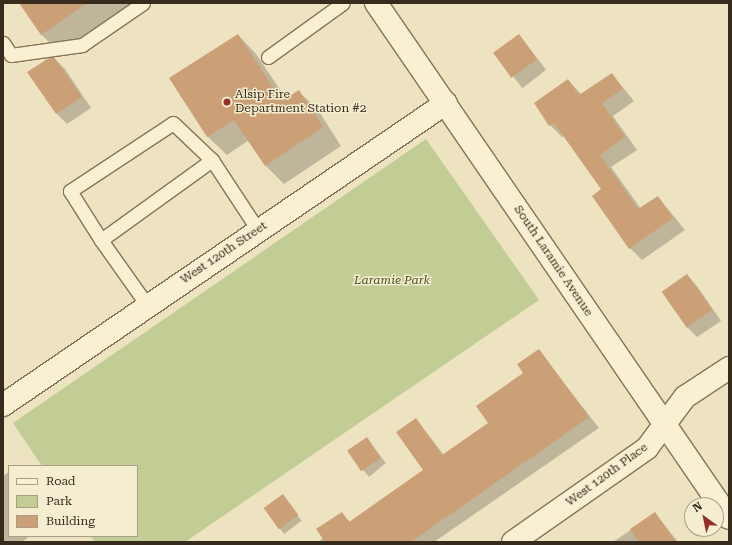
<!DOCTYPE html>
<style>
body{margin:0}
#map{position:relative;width:732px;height:545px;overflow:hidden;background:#eee3c1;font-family:"Roboto Serif",serif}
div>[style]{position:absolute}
.green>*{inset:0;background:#c2cc95}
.shadow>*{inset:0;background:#0003;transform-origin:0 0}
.building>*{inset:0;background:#cca076;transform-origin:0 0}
.roads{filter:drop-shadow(1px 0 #877458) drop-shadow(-1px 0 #877458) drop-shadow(0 1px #877458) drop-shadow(0 -1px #877458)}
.lane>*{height:13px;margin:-6.5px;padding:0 6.5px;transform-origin:6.5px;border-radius:6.5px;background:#f9f0d4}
.street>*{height:22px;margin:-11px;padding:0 11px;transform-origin:11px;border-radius:11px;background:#f9f0d4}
.dots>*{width:11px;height:11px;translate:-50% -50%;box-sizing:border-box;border:2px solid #f5edd0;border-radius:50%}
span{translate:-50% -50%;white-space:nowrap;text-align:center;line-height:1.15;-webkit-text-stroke:3px #f5edd0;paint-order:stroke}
.poi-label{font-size:12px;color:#372b1d}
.left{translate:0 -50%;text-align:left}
.street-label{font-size:12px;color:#372b1d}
.park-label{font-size:12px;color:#445323;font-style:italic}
.frame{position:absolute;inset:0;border:4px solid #372b1d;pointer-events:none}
.legend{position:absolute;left:8px;top:465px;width:130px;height:72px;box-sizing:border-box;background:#f5edd0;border:1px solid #a99f88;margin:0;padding:5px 7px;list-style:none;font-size:12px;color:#372b1d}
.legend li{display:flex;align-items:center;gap:8px;height:20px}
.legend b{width:20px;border:1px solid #a99f88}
.north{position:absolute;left:684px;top:497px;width:40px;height:40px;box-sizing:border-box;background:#f5edd0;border:1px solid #a99f88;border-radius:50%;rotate:327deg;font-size:11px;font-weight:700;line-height:16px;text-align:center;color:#372b1d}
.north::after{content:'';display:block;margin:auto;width:14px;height:18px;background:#962f28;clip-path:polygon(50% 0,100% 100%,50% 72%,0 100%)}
</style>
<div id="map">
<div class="green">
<i style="clip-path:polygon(426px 139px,539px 300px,185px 542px,95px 542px,90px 536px,137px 536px,137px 466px,42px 466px,13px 423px)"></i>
</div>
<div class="shadow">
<i style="clip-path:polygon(20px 3px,133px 3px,60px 53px,41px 34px)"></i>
<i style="clip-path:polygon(238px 35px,256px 54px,287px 100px,299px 92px,318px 110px,341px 146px,284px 184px,265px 165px,249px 140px,227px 155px,208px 137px,170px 79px)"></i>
<i style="left:519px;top:35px;width:44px;height:30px;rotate:52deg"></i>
<i style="clip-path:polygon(54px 58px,65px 69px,91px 108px,67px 124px,57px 114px,29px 72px)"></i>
<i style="clip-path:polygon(612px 74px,634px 101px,613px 116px,637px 150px,611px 167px,641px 209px,658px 197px,685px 230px,642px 260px,630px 248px,602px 190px,564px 136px,562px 137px,550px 125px,568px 80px,581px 94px)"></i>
<i style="clip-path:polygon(687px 275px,697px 286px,721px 321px,697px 337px,687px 327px)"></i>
<i style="clip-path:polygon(539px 351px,599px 428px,434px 542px,319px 542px,342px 513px,350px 522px,424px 470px,416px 419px,444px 455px,489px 424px)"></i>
<i style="left:366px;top:439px;width:31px;height:22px;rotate:50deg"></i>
<i style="clip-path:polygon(9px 472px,9px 536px,30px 536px,22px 542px,3px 542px,3px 476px)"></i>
<i style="left:283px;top:496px;width:31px;height:22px;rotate:53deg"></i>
<i style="clip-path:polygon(655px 513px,678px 542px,613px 542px)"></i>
</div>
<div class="building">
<i style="clip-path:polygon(19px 3px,87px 3px,41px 35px)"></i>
<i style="clip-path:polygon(238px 34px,282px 101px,299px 90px,323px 127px,265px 166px,234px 120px,207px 137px,169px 78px)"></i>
<i style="left:519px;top:34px;width:31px;height:32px;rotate:54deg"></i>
<i style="clip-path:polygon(54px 57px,82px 97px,56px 114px,27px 72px,49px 58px)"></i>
<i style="clip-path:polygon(612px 73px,623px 89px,602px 103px,625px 137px,600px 155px,638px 209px,658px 196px,673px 218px,629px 249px,592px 196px,601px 189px,554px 123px,549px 126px,534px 103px,568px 79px,579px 95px)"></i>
<i style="left:687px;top:274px;width:44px;height:31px;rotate:55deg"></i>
<i style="clip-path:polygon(539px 349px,589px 417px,411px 542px,325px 542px,316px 529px,342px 512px,349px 522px,423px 470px,396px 432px,416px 418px,442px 455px,488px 423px,476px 406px,523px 373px,517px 364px)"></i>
<i style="left:367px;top:437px;width:25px;height:24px;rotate:56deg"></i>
<i style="left:283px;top:494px;width:26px;height:24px;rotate:54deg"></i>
<i style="clip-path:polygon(655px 512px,676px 542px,639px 542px,630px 529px)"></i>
</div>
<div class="roads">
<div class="lane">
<i style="left:3px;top:43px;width:14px;rotate:56deg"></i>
<i style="left:11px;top:55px;width:72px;rotate:-8deg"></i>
<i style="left:82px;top:45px;width:74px;rotate:-34.5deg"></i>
<i style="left:268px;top:57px;width:92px;rotate:-35.8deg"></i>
<i style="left:101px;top:240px;width:137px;rotate:-35.8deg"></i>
<i style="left:147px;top:305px;width:80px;rotate:-125.3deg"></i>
<i style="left:101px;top:240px;width:58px;rotate:-122.3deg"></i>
<i style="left:70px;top:191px;width:123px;rotate:-33.4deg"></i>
<i style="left:173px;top:123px;width:54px;rotate:43.5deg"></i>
<i style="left:212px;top:160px;width:84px;rotate:56.7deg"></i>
</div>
<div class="street">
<i style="left:376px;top:3px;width:624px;rotate:55.57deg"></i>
<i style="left:3px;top:405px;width:536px;rotate:-34.28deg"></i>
<i style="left:513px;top:542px;width:164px;rotate:-35deg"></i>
<i style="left:647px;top:448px;width:64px;rotate:-53.3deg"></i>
<i style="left:685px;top:397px;width:53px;rotate:-33.4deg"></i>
</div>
</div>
<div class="dots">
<i style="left:227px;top:102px;background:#962f28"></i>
</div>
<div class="poi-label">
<span class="left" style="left:235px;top:102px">Alsip Fire<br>Department Station #2</span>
</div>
<div class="street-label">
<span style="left:224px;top:253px;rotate:-34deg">West 120th Street</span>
<span style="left:553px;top:261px;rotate:56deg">South Laramie Avenue</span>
<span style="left:607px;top:475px;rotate:-36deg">West 120th Place</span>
</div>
<div class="park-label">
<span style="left:392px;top:281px">Laramie Park</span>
</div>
<div class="frame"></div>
<ul class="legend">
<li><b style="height:5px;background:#f9f0d4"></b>Road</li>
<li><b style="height:11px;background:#c2cc95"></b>Park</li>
<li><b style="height:11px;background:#cca076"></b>Building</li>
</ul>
<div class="north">N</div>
</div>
